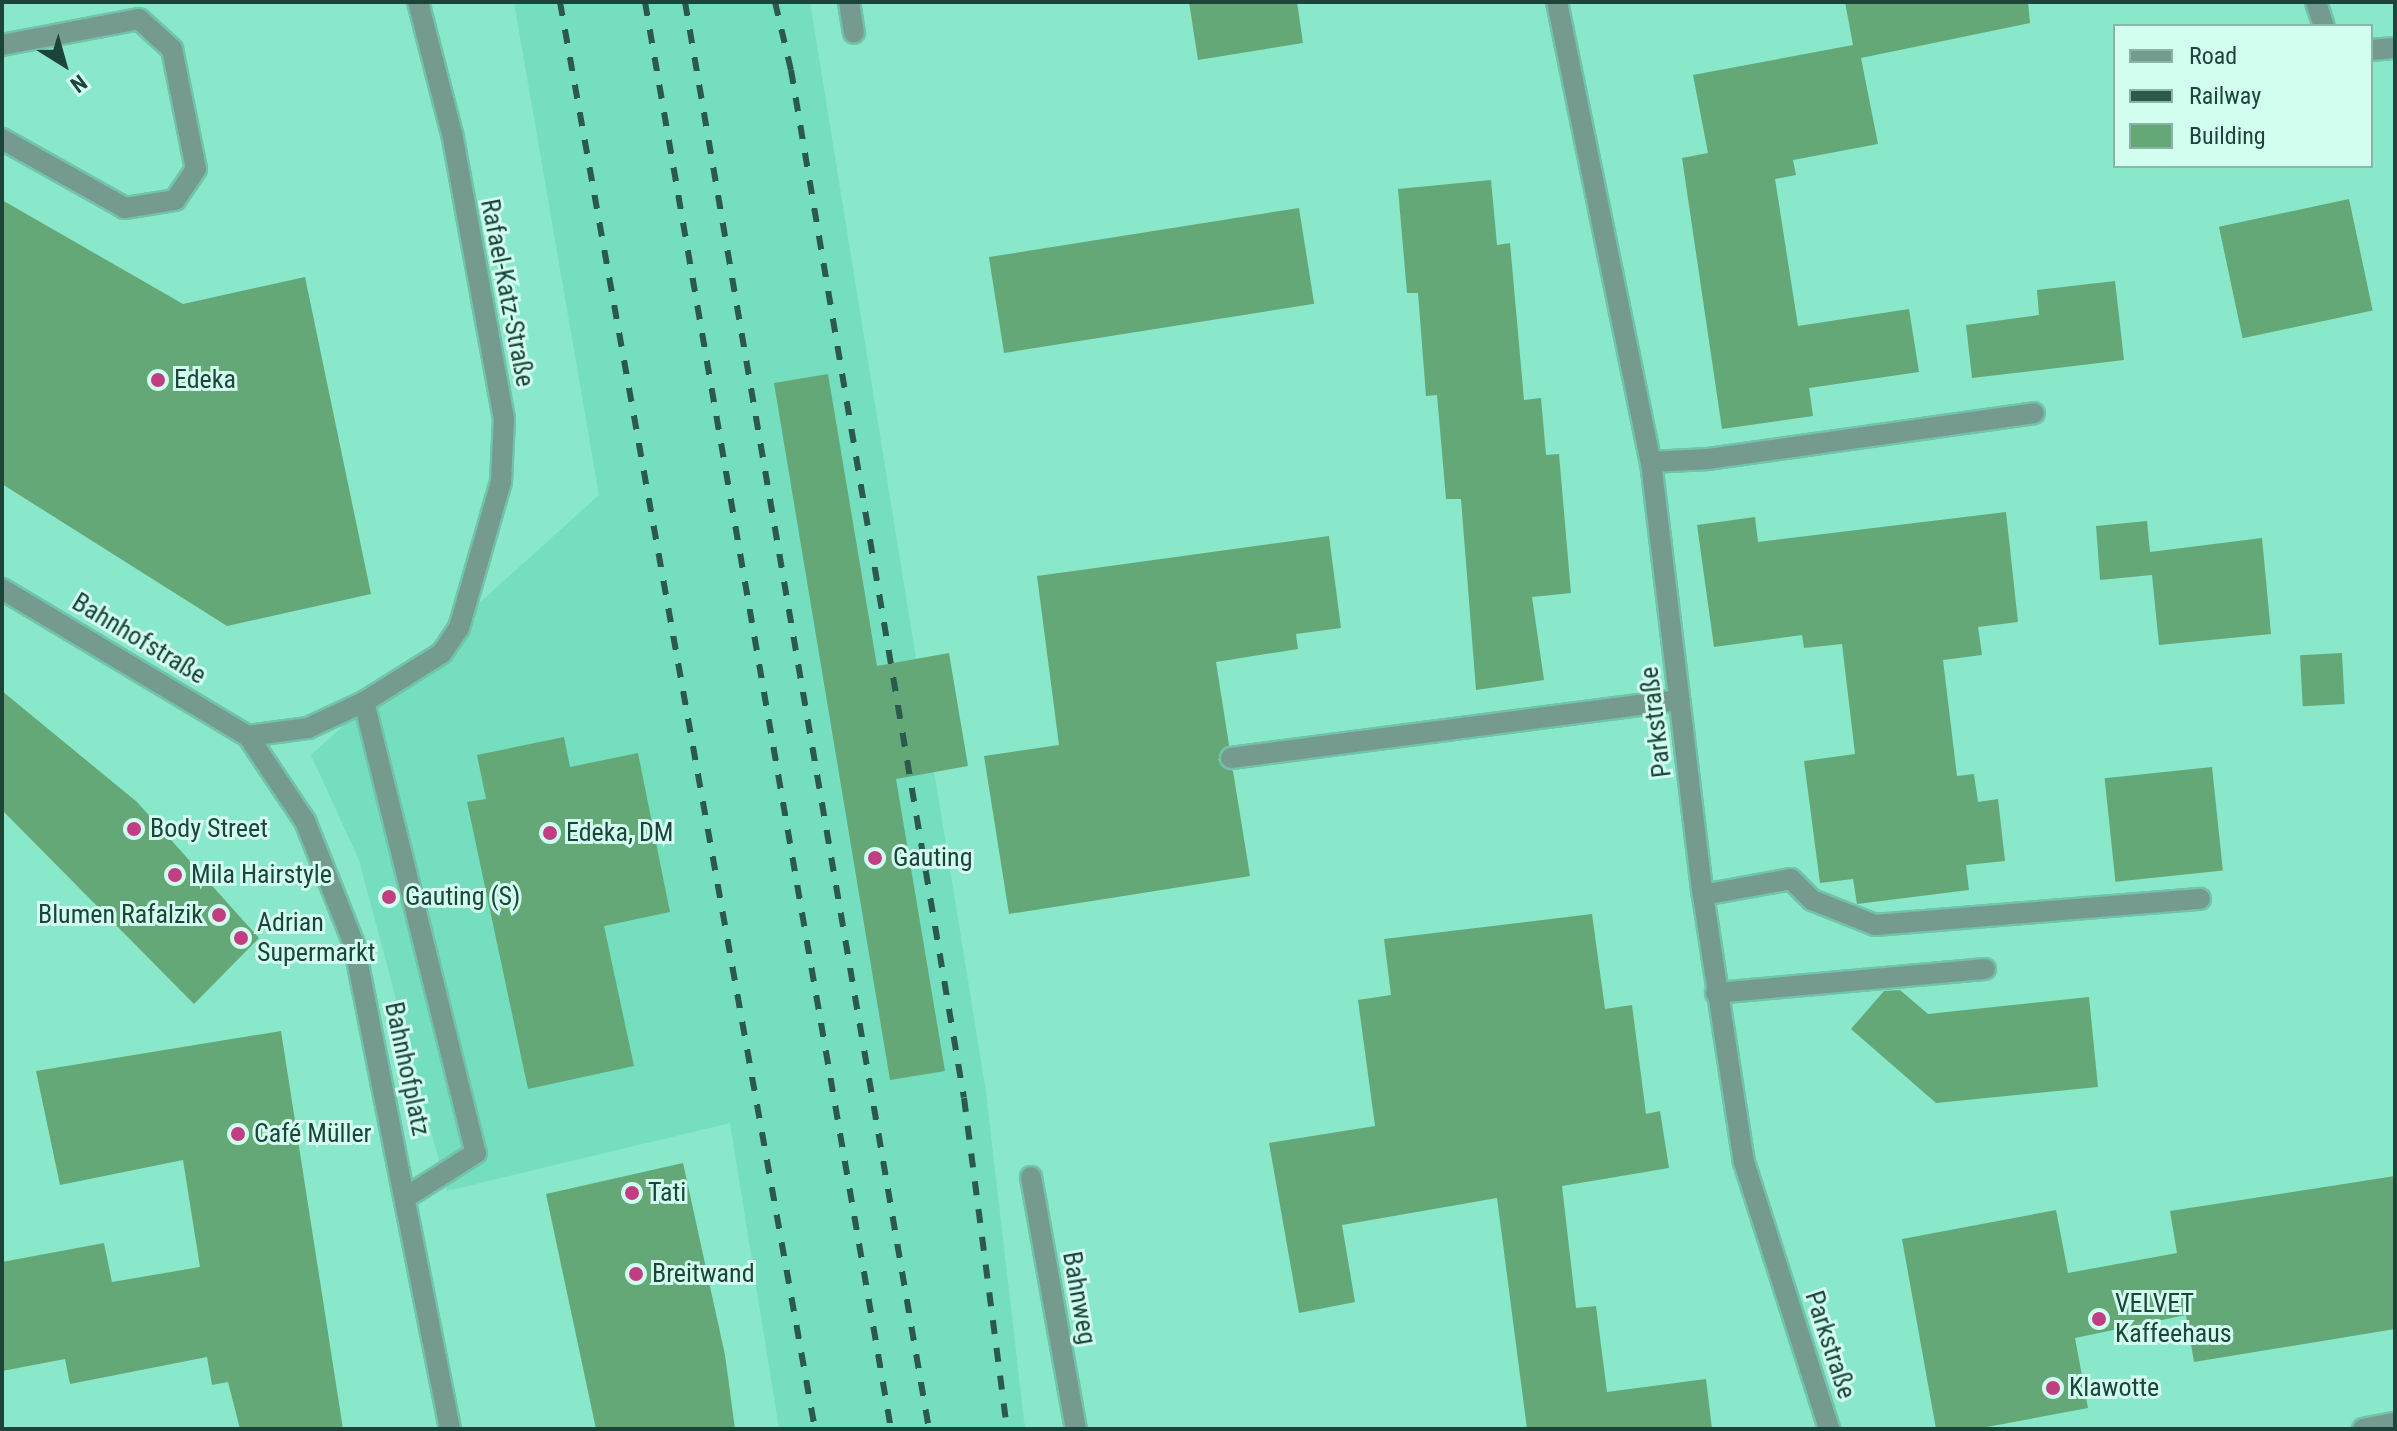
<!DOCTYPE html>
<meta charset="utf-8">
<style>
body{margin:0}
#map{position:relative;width:2397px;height:1431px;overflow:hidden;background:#89e7ca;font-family:"Roboto Condensed",sans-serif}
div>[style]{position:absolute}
.built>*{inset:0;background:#74debe}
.building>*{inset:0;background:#64a877;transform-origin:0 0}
.roads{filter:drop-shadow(2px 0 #71c3aa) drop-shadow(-2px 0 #71c3aa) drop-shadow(0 2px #71c3aa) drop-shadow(0 -2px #71c3aa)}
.minor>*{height:20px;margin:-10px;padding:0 10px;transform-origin:10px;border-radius:10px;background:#759a8e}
.rail>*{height:6px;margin-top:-3px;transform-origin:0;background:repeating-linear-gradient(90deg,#2b5a4d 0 14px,transparent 0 28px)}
.dots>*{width:22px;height:22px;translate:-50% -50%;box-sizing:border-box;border:4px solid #d2feef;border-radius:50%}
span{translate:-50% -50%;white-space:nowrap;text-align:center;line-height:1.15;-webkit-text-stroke:6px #d2feef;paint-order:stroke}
.street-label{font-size:26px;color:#1c4439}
.poi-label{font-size:26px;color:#1c4439}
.left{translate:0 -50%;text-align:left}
.right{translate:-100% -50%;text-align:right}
.frame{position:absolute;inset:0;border:4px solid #1c4439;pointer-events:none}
.legend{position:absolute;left:2113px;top:24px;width:260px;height:144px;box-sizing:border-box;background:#d2feef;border:2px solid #89b4a6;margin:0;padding:10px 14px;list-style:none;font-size:24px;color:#1c4439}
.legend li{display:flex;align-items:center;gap:16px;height:40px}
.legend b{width:40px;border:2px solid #89b4a6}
.north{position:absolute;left:24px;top:24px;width:80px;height:80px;-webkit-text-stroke:6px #d2feef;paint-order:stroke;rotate:143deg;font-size:22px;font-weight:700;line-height:32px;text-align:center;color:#1c4439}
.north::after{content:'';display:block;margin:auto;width:28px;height:36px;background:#1c4439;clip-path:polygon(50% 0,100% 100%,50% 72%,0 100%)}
</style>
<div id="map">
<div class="built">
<i style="clip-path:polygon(514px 2px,810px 2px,986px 1092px,1025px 1429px,779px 1429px,730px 1123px,447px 1191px,359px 860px,311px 755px,599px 495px)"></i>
</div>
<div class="building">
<i style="clip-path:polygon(1189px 2px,1297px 2px,1303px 43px,1198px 60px)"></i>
<i style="clip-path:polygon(1845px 2px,2028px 2px,2030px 23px,1861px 58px,1878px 144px,1793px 160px,1796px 175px,1775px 179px,1798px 326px,1909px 309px,1919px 372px,1809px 388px,1813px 416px,1722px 429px,1682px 158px,1708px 153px,1693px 75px,1853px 45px)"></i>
<i style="clip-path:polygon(1491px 180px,1497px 245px,1510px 243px,1524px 400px,1541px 398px,1546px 455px,1559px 454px,1571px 593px,1532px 597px,1544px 680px,1476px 690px,1461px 499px,1446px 499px,1437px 395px,1426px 396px,1418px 293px,1407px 293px,1398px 189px)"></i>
<i style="left:2349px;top:199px;width:114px;height:133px;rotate:78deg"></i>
<i style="clip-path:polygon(2px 200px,183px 304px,305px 277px,371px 594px,227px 626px,2px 484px)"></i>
<i style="left:1299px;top:208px;width:97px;height:314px;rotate:81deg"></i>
<i style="clip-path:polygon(2115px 281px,2124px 360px,1972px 378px,1966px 325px,2039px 315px,2037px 290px)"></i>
<i style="clip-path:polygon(828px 374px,877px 666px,949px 653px,968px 766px,896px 779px,945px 1071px,890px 1080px,774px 383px)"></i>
<i style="clip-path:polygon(2006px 512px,2018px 622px,1978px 627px,1982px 655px,1943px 660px,1957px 776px,1974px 774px,1978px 802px,1998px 799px,2005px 861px,1966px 865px,1969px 890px,1857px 904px,1853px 879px,1820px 883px,1804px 761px,1855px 754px,1842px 644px,1804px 648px,1802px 635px,1714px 647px,1697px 525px,1755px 517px,1758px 542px)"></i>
<i style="clip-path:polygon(2147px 521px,2150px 552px,2262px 538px,2271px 634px,2159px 645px,2152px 575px,2100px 580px,2096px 526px)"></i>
<i style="clip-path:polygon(1329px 536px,1341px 628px,1296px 634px,1298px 649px,1216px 662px,1229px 745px,1218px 760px,1233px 771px,1250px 876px,1009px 914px,984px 756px,1059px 745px,1037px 576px)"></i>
<i style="left:2342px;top:653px;width:51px;height:42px;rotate:87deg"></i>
<i style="clip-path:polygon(2px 691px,137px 802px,259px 938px,194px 1004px,2px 810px)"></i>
<i style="clip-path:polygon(564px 737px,570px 767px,638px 753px,670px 912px,604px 926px,634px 1066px,528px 1089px,467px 802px,486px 799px,477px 755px)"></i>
<i style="left:2212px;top:767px;width:104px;height:108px;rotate:84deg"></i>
<i style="clip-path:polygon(1592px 914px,1605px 1009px,1632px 1005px,1646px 1114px,1660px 1111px,1669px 1168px,1562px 1186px,1576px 1308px,1596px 1306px,1607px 1392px,1706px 1379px,1712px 1429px,1527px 1429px,1497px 1198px,1342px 1225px,1355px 1302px,1299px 1313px,1269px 1143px,1375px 1126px,1358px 1000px,1391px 995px,1384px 939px)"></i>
<i style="clip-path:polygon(1900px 990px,1928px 1014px,2089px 997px,2098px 1087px,1936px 1103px,1851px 1029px,1884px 991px)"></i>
<i style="clip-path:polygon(281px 1031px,343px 1429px,240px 1429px,228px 1382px,212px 1385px,207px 1357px,70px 1384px,65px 1359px,2px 1371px,2px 1262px,104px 1243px,112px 1282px,200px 1267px,183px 1160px,60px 1185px,36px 1071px)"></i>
<i style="clip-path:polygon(683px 1163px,725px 1355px,735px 1429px,596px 1429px,546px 1194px)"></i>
<i style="clip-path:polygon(2395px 1176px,2395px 1329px,2194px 1362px,2186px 1315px,2075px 1338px,2088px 1408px,1976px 1429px,1936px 1429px,1902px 1239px,2056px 1210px,2068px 1273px,2177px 1253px,2170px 1211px)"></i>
</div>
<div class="roads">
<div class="minor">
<i style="left:849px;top:2px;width:31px;rotate:81deg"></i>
<i style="left:1557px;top:2px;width:470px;rotate:78.5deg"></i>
<i style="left:1651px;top:462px;width:436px;rotate:83.2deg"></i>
<i style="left:1703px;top:895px;width:270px;rotate:81.3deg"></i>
<i style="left:1744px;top:1162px;width:280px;rotate:72.3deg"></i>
<i style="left:2316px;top:2px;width:25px;rotate:72deg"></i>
<i style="left:2px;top:45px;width:139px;rotate:-10.7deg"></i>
<i style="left:139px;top:19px;width:45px;rotate:42.3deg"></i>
<i style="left:172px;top:49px;width:122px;rotate:78.7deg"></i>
<i style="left:196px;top:169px;width:37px;rotate:124deg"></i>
<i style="left:175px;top:200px;width:51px;rotate:170.9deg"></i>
<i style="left:125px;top:208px;width:141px;rotate:-150.7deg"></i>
<i style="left:2371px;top:50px;width:24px;rotate:-5deg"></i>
<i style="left:1651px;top:462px;width:57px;rotate:-3deg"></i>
<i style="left:1708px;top:459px;width:329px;rotate:-8deg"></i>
<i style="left:2px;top:589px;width:287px;rotate:30.9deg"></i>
<i style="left:248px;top:736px;width:102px;rotate:56.2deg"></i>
<i style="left:305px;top:821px;width:132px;rotate:68.3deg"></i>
<i style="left:354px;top:944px;width:494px;rotate:78.8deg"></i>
<i style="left:364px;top:702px;width:465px;rotate:76.1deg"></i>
<i style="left:476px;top:1153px;width:80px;rotate:147.7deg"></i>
<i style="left:248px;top:736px;width:61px;rotate:-7.6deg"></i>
<i style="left:308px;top:728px;width:62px;rotate:-24.9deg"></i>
<i style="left:364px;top:702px;width:92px;rotate:-32.1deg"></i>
<i style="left:442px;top:653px;width:30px;rotate:-56deg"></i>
<i style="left:459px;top:628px;width:152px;rotate:-74deg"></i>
<i style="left:501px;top:482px;width:63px;rotate:-87.3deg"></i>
<i style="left:504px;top:419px;width:290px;rotate:-100.3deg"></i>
<i style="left:452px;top:134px;width:136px;rotate:-104.4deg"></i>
<i style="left:1231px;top:758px;width:452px;rotate:-7.4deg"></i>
<i style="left:1703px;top:895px;width:89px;rotate:-10.3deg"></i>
<i style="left:1791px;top:879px;width:30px;rotate:45deg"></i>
<i style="left:1812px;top:900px;width:68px;rotate:21.6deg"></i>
<i style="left:1875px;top:925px;width:326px;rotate:-4.6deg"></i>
<i style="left:1716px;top:993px;width:270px;rotate:-5.1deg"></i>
<i style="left:1031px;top:1177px;width:256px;rotate:79.9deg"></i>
<i style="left:2363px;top:1429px;width:33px;rotate:-11deg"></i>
</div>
</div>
<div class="rail">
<i style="left:560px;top:2px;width:1450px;rotate:79.87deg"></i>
<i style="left:645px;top:2px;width:1448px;rotate:80.22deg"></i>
<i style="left:685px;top:2px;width:1448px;rotate:80.3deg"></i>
<i style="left:775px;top:2px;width:70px;rotate:76.8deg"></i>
<i style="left:791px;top:70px;width:1042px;rotate:80.45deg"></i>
<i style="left:964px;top:1098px;width:334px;rotate:82.6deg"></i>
</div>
<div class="dots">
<i style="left:158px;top:380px;background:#c13e83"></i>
<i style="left:134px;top:829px;background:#c13e83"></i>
<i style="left:550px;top:833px;background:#c13e83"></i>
<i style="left:875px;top:858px;background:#c13e83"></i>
<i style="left:175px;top:875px;background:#c13e83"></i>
<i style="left:389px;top:897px;background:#c13e83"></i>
<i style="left:219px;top:915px;background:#c13e83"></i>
<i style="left:241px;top:938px;background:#c13e83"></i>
<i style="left:238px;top:1134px;background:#c13e83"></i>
<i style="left:632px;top:1193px;background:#c13e83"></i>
<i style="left:636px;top:1274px;background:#c13e83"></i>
<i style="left:2099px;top:1319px;background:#c13e83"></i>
<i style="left:2053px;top:1388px;background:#c13e83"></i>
</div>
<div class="street-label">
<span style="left:507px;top:293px;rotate:79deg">Rafael-Katz-Straße</span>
<span style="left:139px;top:639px;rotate:31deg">Bahnhofstraße</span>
<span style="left:1656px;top:722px;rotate:-97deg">Parkstraße</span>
<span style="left:407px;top:1069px;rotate:78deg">Bahnhofplatz</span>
<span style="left:1079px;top:1298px;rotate:80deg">Bahnweg</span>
<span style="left:1830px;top:1345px;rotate:72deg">Parkstraße</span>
</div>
<div class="poi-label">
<span class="left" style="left:174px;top:380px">Edeka</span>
<span class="left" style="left:150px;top:829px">Body Street</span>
<span class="left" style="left:566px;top:833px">Edeka, DM</span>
<span class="left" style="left:893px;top:858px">Gauting</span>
<span class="left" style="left:191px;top:875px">Mila Hairstyle</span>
<span class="left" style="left:405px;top:897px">Gauting (S)</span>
<span class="right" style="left:203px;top:915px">Blumen Rafalzik</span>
<span class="left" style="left:257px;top:938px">Adrian<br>Supermarkt</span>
<span class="left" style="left:254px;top:1134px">Café Müller</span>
<span class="left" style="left:648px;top:1193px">Tati</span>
<span class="left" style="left:652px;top:1274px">Breitwand</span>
<span class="left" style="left:2115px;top:1319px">VELVET<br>Kaffeehaus</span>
<span class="left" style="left:2069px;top:1388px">Klawotte</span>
</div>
<div class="frame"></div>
<ul class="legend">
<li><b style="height:10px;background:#759a8e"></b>Road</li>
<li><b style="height:10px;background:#2b5a4d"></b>Railway</li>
<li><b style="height:22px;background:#64a877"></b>Building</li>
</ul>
<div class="north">N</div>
</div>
